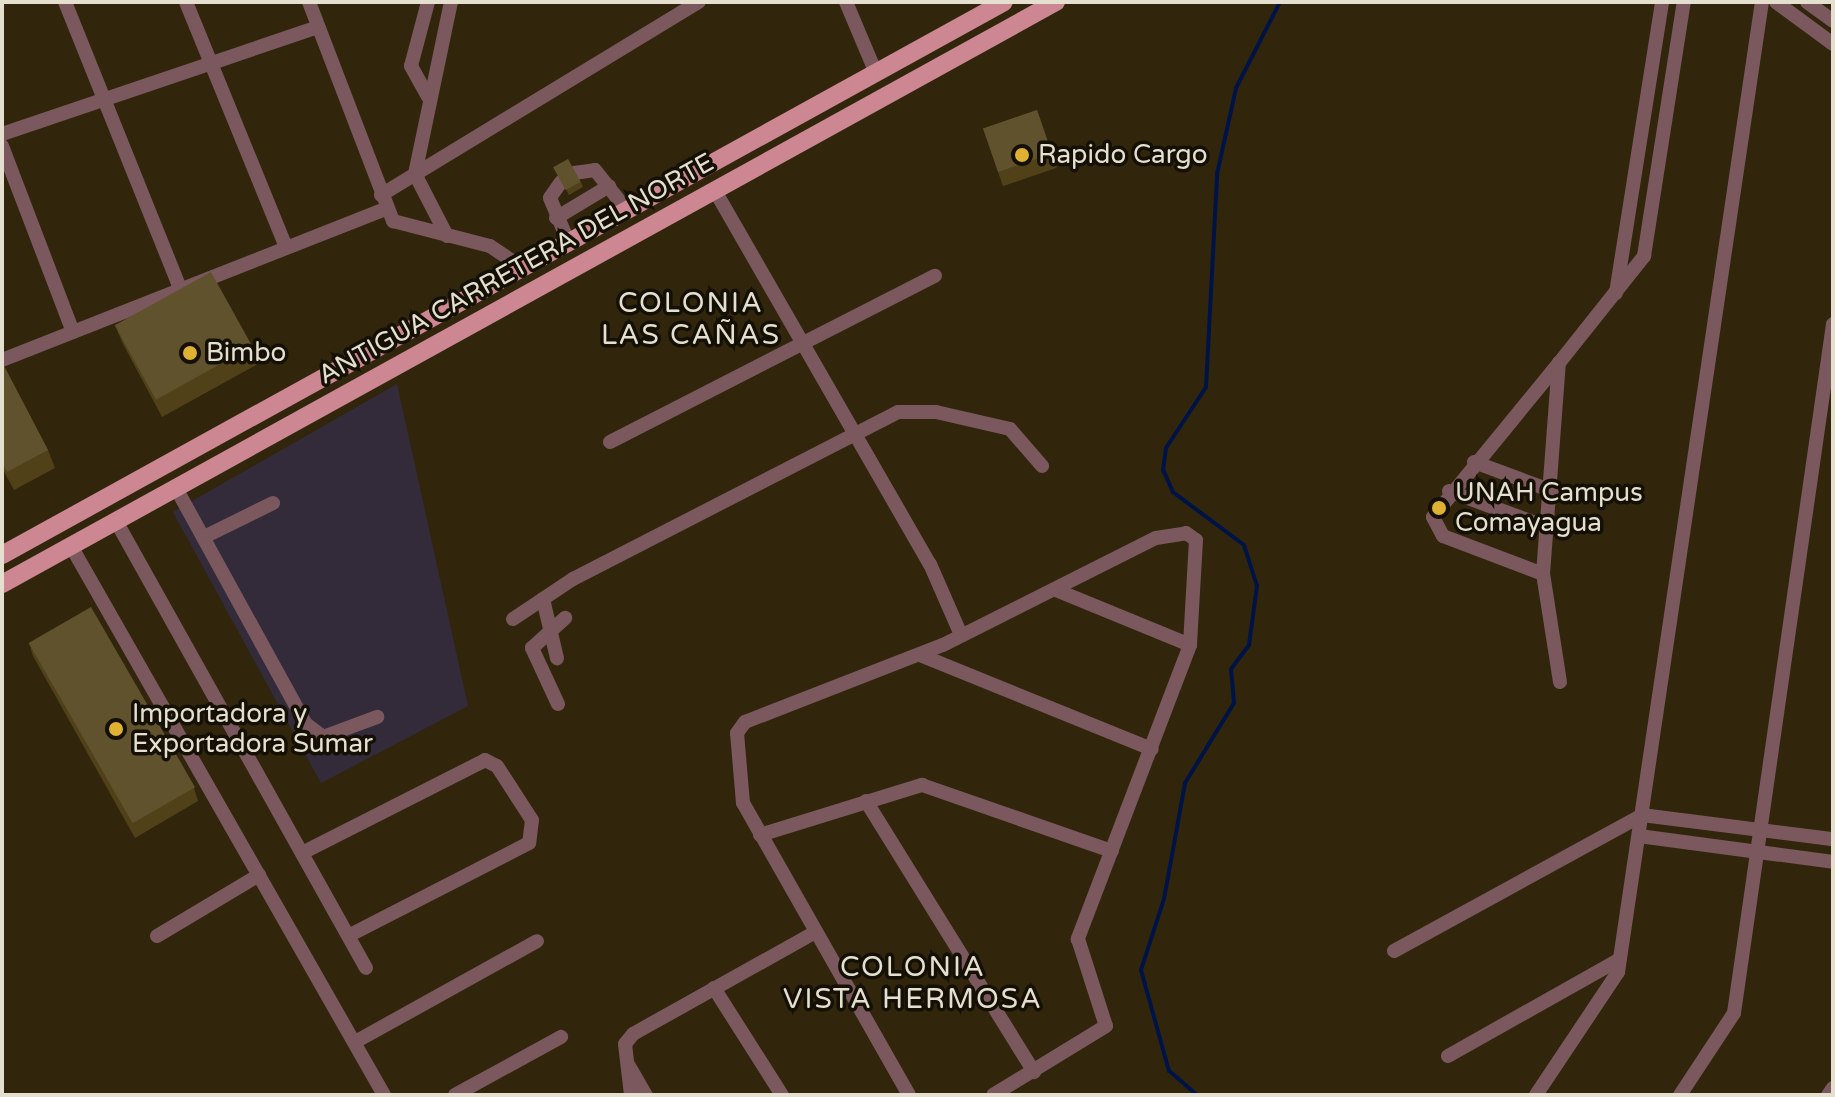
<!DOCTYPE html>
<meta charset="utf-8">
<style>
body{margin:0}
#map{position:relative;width:1835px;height:1097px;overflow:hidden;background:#31260c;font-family:"Varela Round",sans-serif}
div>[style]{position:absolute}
.industrial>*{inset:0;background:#342b3a}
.stream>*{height:4px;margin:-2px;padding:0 2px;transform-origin:2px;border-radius:2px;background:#001347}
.minor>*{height:14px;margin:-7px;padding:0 7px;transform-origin:7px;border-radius:7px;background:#7a585d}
.major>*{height:18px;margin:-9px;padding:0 9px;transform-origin:9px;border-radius:9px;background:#cc8792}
.wall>*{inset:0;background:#504119;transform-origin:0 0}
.building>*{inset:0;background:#60522c;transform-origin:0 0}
.dots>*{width:22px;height:22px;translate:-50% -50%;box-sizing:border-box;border:4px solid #141006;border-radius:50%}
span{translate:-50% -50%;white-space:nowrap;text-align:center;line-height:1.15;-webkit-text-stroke:7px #141006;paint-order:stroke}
.poi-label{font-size:26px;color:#e5dfd0}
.left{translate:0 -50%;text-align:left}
.street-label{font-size:26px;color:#e5dfd0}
.neighbourhood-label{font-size:28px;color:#e5dfd0;letter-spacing:2px}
.frame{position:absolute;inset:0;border:4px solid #e5dfd0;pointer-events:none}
</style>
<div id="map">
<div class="industrial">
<i style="clip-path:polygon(397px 384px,468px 706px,321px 783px,173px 512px)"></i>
</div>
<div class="stream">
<i style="left:1197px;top:1095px;width:37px;rotate:-139deg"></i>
<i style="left:1169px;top:1071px;width:105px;rotate:-105.5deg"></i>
<i style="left:1141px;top:970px;width:75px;rotate:-72.1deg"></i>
<i style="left:1164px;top:899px;width:118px;rotate:-79.7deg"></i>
<i style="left:1185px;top:783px;width:94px;rotate:-58.5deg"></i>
<i style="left:1234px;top:703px;width:34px;rotate:-95deg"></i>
<i style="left:1231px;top:669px;width:30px;rotate:-53deg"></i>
<i style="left:1249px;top:645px;width:60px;rotate:-82.3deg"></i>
<i style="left:1257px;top:586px;width:43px;rotate:-107.6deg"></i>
<i style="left:1244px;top:545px;width:89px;rotate:-143.3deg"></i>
<i style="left:1173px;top:492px;width:24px;rotate:-114deg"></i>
<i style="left:1163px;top:470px;width:22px;rotate:-82deg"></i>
<i style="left:1166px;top:448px;width:73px;rotate:-56.7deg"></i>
<i style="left:1206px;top:387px;width:213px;rotate:-87deg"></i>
<i style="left:1217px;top:174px;width:88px;rotate:-77.5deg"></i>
<i style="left:1236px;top:88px;width:97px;rotate:-62.9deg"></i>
</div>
<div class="minor">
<i style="left:65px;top:2px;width:308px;rotate:68.1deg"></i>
<i style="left:186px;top:2px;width:265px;rotate:67.8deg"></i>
<i style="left:309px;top:2px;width:235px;rotate:69deg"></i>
<i style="left:393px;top:221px;width:100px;rotate:14.5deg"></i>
<i style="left:490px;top:246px;width:40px;rotate:34deg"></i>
<i style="left:428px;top:2px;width:66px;rotate:104.9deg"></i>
<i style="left:411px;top:66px;width:35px;rotate:61deg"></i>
<i style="left:846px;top:2px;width:77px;rotate:67.1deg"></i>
<i style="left:1776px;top:2px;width:71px;rotate:36.4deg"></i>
<i style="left:1807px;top:2px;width:32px;rotate:36deg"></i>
<i style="left:2px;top:134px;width:334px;rotate:-18.7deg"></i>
<i style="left:2px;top:146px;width:199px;rotate:69.1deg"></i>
<i style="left:574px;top:173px;width:21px;rotate:-8deg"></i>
<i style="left:595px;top:170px;width:50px;rotate:51.5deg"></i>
<i style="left:561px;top:182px;width:19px;rotate:125deg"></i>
<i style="left:550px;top:198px;width:47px;rotate:67.3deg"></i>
<i style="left:714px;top:189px;width:433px;rotate:60.1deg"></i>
<i style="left:930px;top:564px;width:77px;rotate:66.4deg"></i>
<i style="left:381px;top:195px;width:372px;rotate:-31.3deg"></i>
<i style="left:556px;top:218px;width:62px;rotate:-31.1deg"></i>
<i style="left:447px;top:236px;width:70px;rotate:-117.3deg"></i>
<i style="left:415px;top:174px;width:176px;rotate:-78.2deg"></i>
<i style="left:1616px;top:293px;width:295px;rotate:-81deg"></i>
<i style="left:2px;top:360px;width:413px;rotate:-21.5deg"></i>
<i style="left:610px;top:442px;width:365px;rotate:-27.1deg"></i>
<i style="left:1474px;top:462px;width:83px;rotate:20.4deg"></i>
<i style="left:176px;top:488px;width:269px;rotate:61.2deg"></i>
<i style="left:306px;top:724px;width:21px;rotate:37deg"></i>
<i style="left:323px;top:737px;width:58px;rotate:-20.3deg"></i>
<i style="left:1449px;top:491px;width:107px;rotate:20.3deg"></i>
<i style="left:116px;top:521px;width:512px;rotate:60.78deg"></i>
<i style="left:204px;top:537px;width:77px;rotate:-26.2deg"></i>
<i style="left:71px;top:546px;width:632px;rotate:60.31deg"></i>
<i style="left:1543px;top:574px;width:107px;rotate:-159.2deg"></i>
<i style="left:1443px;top:536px;width:21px;rotate:-118deg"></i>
<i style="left:1433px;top:517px;width:199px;rotate:-50.7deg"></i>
<i style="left:1056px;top:590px;width:145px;rotate:22.3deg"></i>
<i style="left:543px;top:599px;width:61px;rotate:76.7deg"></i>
<i style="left:513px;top:619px;width:72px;rotate:-33.7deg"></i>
<i style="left:573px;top:579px;width:365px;rotate:-27.2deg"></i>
<i style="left:898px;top:412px;width:38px"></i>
<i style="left:936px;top:412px;width:76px;rotate:12.9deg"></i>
<i style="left:1010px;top:429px;width:49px;rotate:49.1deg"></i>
<i style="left:920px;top:655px;width:250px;rotate:22.1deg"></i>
<i style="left:1560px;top:682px;width:109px;rotate:-98.9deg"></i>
<i style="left:1543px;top:574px;width:212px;rotate:-85.7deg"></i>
<i style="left:1559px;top:363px;width:137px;rotate:-51.5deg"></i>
<i style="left:1644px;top:256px;width:257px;rotate:-81.1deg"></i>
<i style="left:558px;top:704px;width:62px;rotate:-114.9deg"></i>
<i style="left:532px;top:648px;width:45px;rotate:-42.3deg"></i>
<i style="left:866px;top:801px;width:319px;rotate:58.2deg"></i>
<i style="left:760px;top:835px;width:170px;rotate:-17.2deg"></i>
<i style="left:922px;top:785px;width:201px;rotate:19.2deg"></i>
<i style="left:1639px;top:836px;width:196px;rotate:7.6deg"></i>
<i style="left:304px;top:852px;width:203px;rotate:-26.9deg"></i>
<i style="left:485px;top:760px;width:13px;rotate:27deg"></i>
<i style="left:497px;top:766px;width:64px;rotate:57.1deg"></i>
<i style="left:532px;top:820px;width:23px;rotate:97deg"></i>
<i style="left:529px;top:843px;width:201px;rotate:152.8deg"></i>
<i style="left:157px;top:936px;width:119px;rotate:-30.9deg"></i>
<i style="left:1394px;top:951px;width:283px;rotate:-28.7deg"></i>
<i style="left:1642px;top:815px;width:193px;rotate:7.2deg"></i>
<i style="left:714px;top:988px;width:127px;rotate:57.6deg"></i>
<i style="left:355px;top:1042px;width:208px;rotate:-29deg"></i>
<i style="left:1448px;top:1056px;width:197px;rotate:-29.4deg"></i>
<i style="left:629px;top:1066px;width:34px;rotate:60deg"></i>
<i style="left:455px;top:1095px;width:121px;rotate:-28.7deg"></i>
<i style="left:631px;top:1095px;width:51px;rotate:-96.7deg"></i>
<i style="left:625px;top:1044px;width:13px;rotate:-51deg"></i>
<i style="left:633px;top:1034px;width:205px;rotate:-29.2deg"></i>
<i style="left:909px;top:1095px;width:336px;rotate:-119.6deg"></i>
<i style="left:743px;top:803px;width:70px;rotate:-94.9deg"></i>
<i style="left:737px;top:733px;width:14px;rotate:-54deg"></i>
<i style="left:745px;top:722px;width:212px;rotate:-21.3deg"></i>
<i style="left:943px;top:645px;width:238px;rotate:-26.7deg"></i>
<i style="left:1156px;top:538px;width:30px;rotate:-9deg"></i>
<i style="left:1186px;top:533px;width:12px;rotate:35deg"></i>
<i style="left:1196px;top:540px;width:105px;rotate:93.3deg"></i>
<i style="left:1190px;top:645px;width:315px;rotate:110.9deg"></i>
<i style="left:1078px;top:939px;width:91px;rotate:72.2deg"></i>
<i style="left:1106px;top:1026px;width:132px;rotate:148.6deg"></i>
<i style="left:1536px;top:1095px;width:148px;rotate:-56.3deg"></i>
<i style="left:1618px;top:972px;width:981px;rotate:-81.56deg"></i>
<i style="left:1680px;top:1095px;width:98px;rotate:-56.6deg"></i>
<i style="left:1734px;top:1013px;width:696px;rotate:-81.82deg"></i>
<i style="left:1828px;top:1095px;width:9px;rotate:-54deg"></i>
</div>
<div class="major">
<i style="left:2px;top:555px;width:1144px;rotate:-28.89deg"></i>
<i style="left:2px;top:584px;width:1204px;rotate:-28.91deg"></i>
</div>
<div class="wall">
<i style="left:1037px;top:110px;width:61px;height:57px;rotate:71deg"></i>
<i style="clip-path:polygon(554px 168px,581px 182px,583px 187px,569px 195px)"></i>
<i style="clip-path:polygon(115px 325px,252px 346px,258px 364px,162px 417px,122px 342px)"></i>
<i style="clip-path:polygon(2px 362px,48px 450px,55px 468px,14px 490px,2px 468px)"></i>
<i style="clip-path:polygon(29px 643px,194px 788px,198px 801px,135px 838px,33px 656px)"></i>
</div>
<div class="building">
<i style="left:1037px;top:110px;width:46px;height:57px;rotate:71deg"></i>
<i style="left:568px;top:159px;width:26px;height:17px;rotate:61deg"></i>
<i style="left:211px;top:272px;width:85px;height:110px;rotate:61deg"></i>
<i style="clip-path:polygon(2px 362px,48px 450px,7px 472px,2px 462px)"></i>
<i style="left:91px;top:607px;width:208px;height:72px;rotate:60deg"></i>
</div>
<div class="dots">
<i style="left:1022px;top:155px;background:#deb133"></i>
<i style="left:190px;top:353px;background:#deb133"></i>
<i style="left:1439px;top:508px;background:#deb133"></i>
<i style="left:116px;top:729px;background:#deb133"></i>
</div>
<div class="poi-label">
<span class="left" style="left:1038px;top:155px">Rapido Cargo</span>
<span class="left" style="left:206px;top:353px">Bimbo</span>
<span class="left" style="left:1455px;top:508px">UNAH Campus<br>Comayagua</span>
<span class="left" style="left:132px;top:729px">Importadora y<br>Exportadora Sumar</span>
</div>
<div class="street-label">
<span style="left:516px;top:269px;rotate:-29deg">ANTIGUA CARRETERA DEL NORTE</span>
</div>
<div class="neighbourhood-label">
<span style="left:691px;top:319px">COLONIA<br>LAS CAÑAS</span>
<span style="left:913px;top:983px">COLONIA<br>VISTA HERMOSA</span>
</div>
<div class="frame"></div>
</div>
